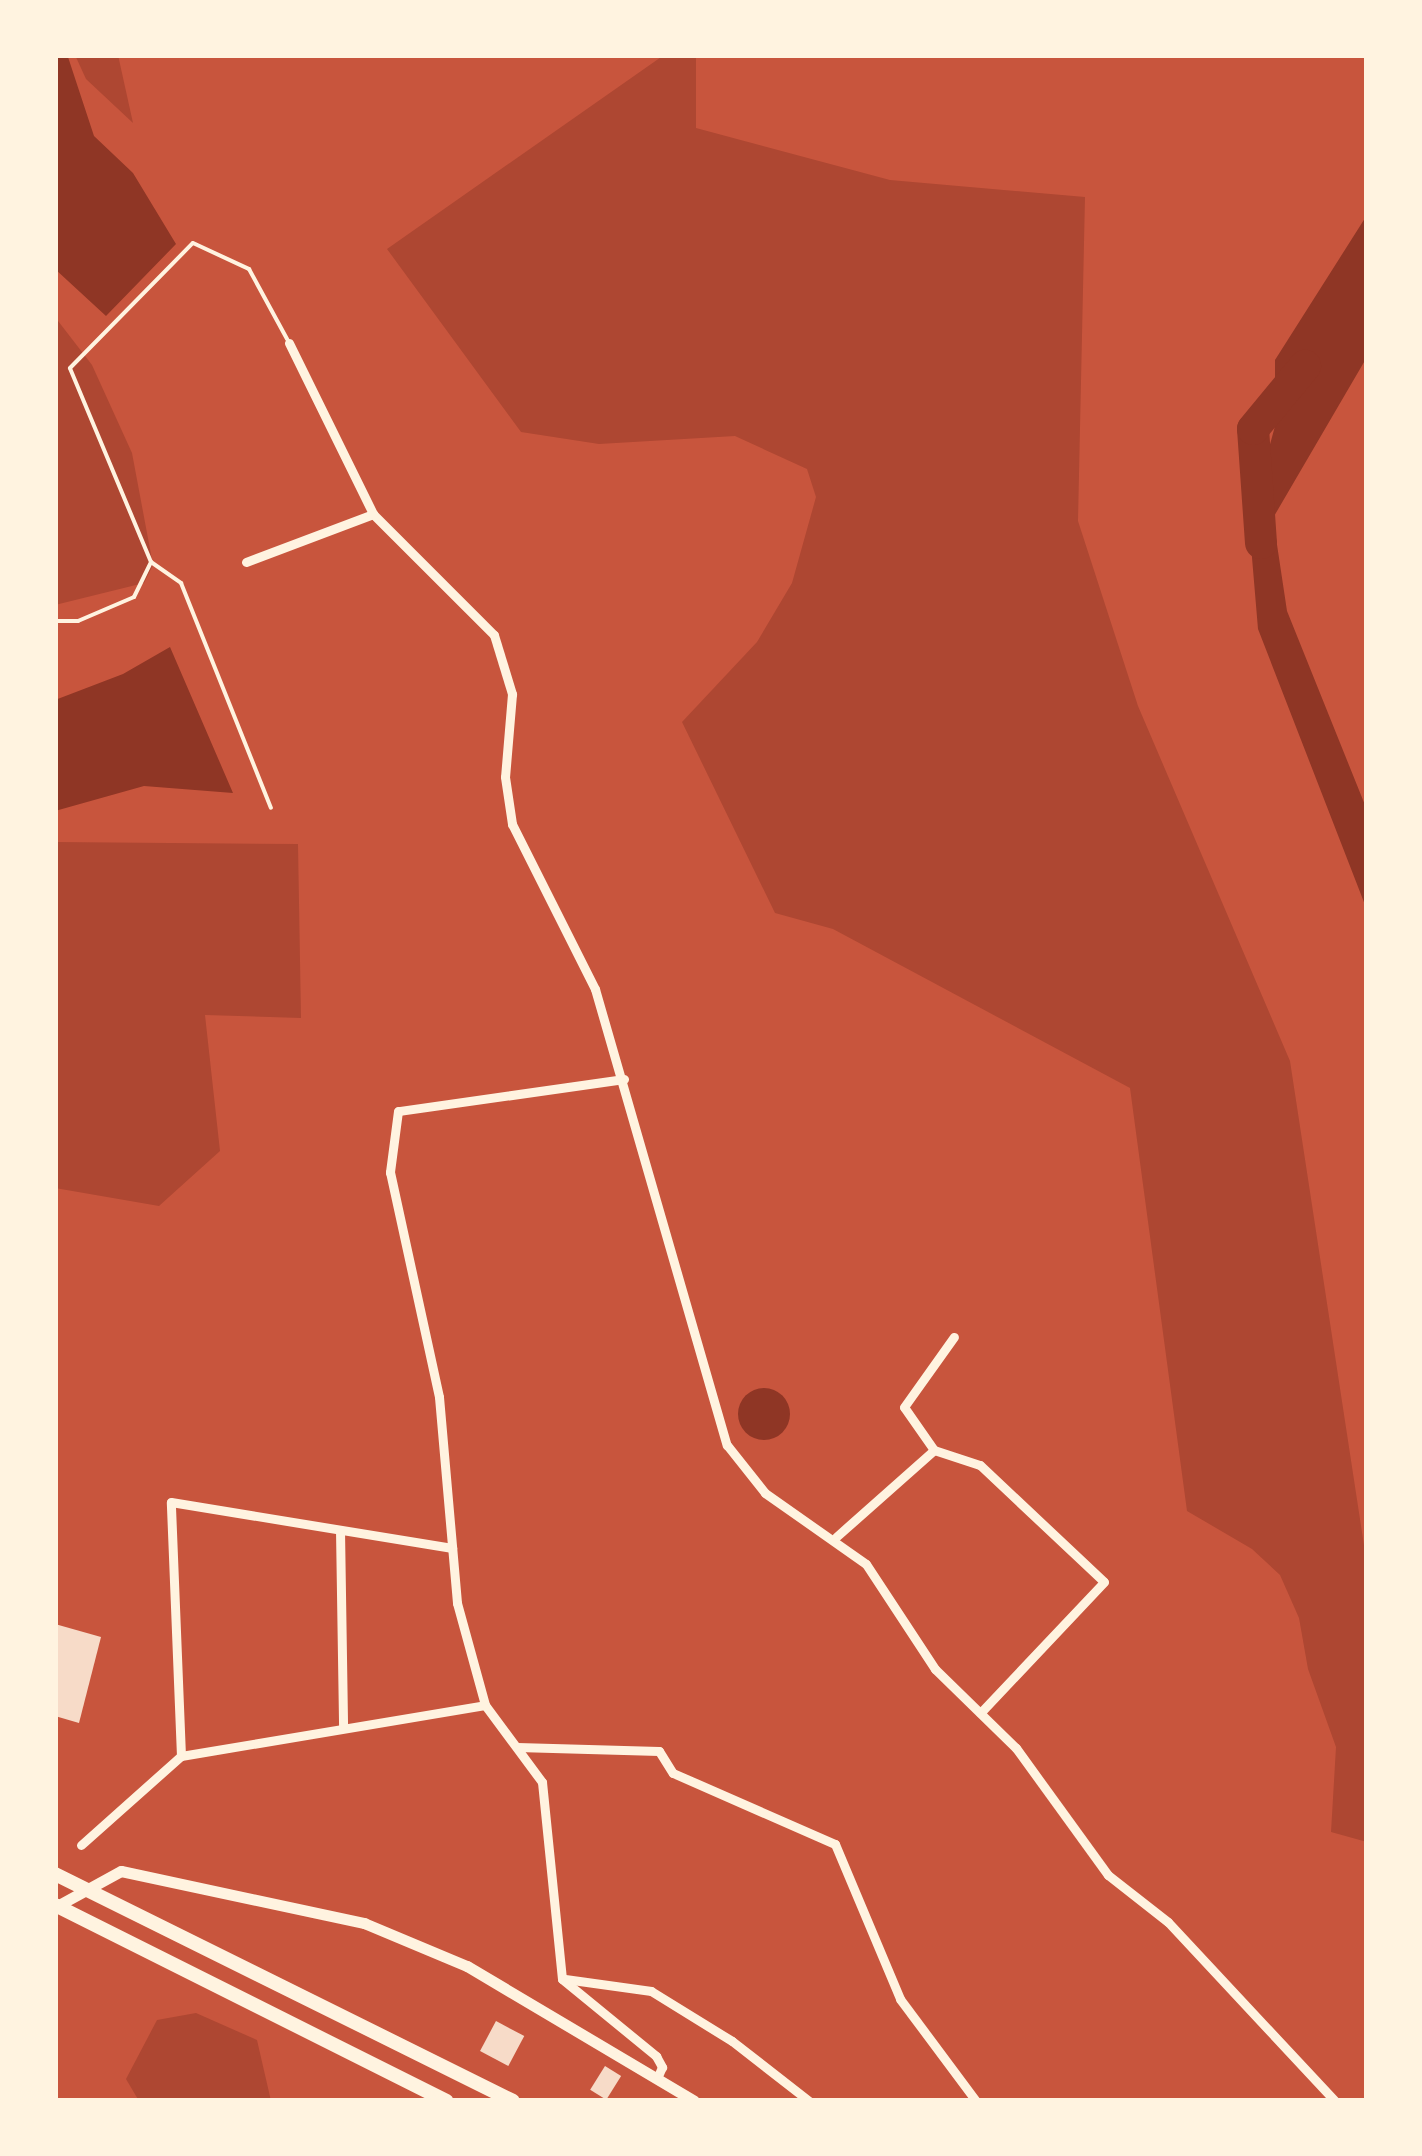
<!DOCTYPE html>
<style>
body{margin:0}
#map{position:relative;width:1422px;height:2156px;overflow:hidden;background:#c8553d;font-family:Georgia,serif}
div>[style]{position:absolute}
.green>*{inset:0;background:#ae4732}
.water>*{inset:0;background:#8f3625}
.round{border-radius:50%}
.river>*{height:32px;margin:-16px;padding:0 16px;transform-origin:16px;border-radius:16px;background:#8f3625}
.building>*{inset:0;background:#f7dbc8;transform-origin:0 0}
.service>*{height:4px;margin:-2px;padding:0 2px;transform-origin:2px;border-radius:2px;background:#fff3e0}
.minor>*{height:9px;margin:-4.5px;padding:0 4.5px;transform-origin:4.5px;border-radius:4.5px;background:#fff3e0}
.tertiary>*{height:11px;margin:-5.5px;padding:0 5.5px;transform-origin:5.5px;border-radius:5.5px;background:#fff3e0}
.primary>*{height:14px;margin:-7px;padding:0 7px;transform-origin:7px;border-radius:7px;background:#fff3e0}
span{translate:-50% -50%;white-space:nowrap;text-align:center;line-height:1.15;-webkit-text-stroke:10px #fff3e0;paint-order:stroke}
.frame{position:absolute;inset:0;border:58px solid #fff3e0;pointer-events:none}
</style>
<div id="map">
<div class="green">
<i style="clip-path:polygon(75px 55px,118px 55px,133px 123px,86px 79px)"></i>
<i style="clip-path:polygon(664px 55px,696px 55px,696px 128px,890px 180px,1085px 197px,1078px 521px,1138px 706px,1290px 1061px,1367px 1565px,1367px 1842px,1331px 1832px,1336px 1747px,1308px 1669px,1299px 1618px,1280px 1575px,1252px 1549px,1187px 1511px,1130px 1088px,833px 929px,775px 913px,682px 722px,757px 642px,792px 583px,816px 497px,807px 469px,735px 436px,599px 444px,521px 432px,387px 249px)"></i>
<i style="clip-path:polygon(55px 317px,92px 365px,132px 453px,153px 565px,144px 583px,55px 605px)"></i>
<i style="clip-path:polygon(55px 842px,298px 844px,301px 1018px,205px 1015px,220px 1151px,159px 1206px,55px 1188px)"></i>
<i style="clip-path:polygon(196px 2013px,257px 2040px,271px 2101px,139px 2101px,126px 2079px,157px 2020px)"></i>
</div>
<div class="water">
<i style="clip-path:polygon(55px 55px,68px 57px,94px 136px,133px 173px,176px 244px,106px 316px,55px 269px)"></i>
<i style="clip-path:polygon(1367px 215px,1367px 357px,1273px 518px,1287px 611px,1367px 810px,1367px 910px,1258px 629px,1249px 522px,1275px 426px,1275px 360px)"></i>
<i style="clip-path:polygon(170px 647px,233px 793px,144px 786px,55px 811px,55px 700px,123px 674px)"></i>
<i class="round" style="left:738px;top:1388px;width:52px;height:52px"></i>
</div>
<div class="river">
<i style="left:1261px;top:543px;width:114px;rotate:-94deg"></i>
<i style="left:1253px;top:429px;width:82px;rotate:-50.5deg"></i>
</div>
<div class="building">
<i style="clip-path:polygon(55px 1624px,101px 1637px,79px 1723px,55px 1716px)"></i>
<i style="left:496px;top:2021px;width:32px;height:34px;rotate:28deg"></i>
<i style="left:605px;top:2066px;width:19px;height:28px;rotate:32deg"></i>
</div>
<div class="service">
<i style="left:151px;top:562px;width:37px;rotate:35deg"></i>
<i style="left:181px;top:583px;width:242px;rotate:68.2deg"></i>
<i style="left:55px;top:621px;width:23px"></i>
<i style="left:78px;top:621px;width:61px;rotate:-23.2deg"></i>
<i style="left:134px;top:597px;width:39px;rotate:-64deg"></i>
<i style="left:151px;top:562px;width:210px;rotate:-112.7deg"></i>
<i style="left:70px;top:368px;width:175px;rotate:-45.5deg"></i>
<i style="left:193px;top:243px;width:62px;rotate:24.9deg"></i>
<i style="left:249px;top:269px;width:80px;rotate:61.5deg"></i>
</div>
<div class="minor">
<i style="left:289px;top:343px;width:191px;rotate:63.8deg"></i>
<i style="left:373px;top:514px;width:171px;rotate:45deg"></i>
<i style="left:494px;top:635px;width:62px;rotate:73deg"></i>
<i style="left:512px;top:694px;width:83px;rotate:94.8deg"></i>
<i style="left:505px;top:777px;width:48px;rotate:81.5deg"></i>
<i style="left:512px;top:824px;width:185px;rotate:63.3deg"></i>
<i style="left:595px;top:989px;width:475px;rotate:73.9deg"></i>
<i style="left:727px;top:1445px;width:61px;rotate:51.6deg"></i>
<i style="left:765px;top:1493px;width:123px;rotate:35.1deg"></i>
<i style="left:866px;top:1564px;width:126px;rotate:56.7deg"></i>
<i style="left:935px;top:1669px;width:113px;rotate:44.3deg"></i>
<i style="left:1016px;top:1748px;width:157px;rotate:54.1deg"></i>
<i style="left:1108px;top:1875px;width:76px;rotate:38.1deg"></i>
<i style="left:1168px;top:1922px;width:245px;rotate:47deg"></i>
<i style="left:246px;top:562px;width:136px;rotate:-20.7deg"></i>
<i style="left:624px;top:1079px;width:228px;rotate:171.9deg"></i>
<i style="left:398px;top:1111px;width:62px;rotate:97.5deg"></i>
<i style="left:390px;top:1172px;width:230px;rotate:77.7deg"></i>
<i style="left:439px;top:1397px;width:207px;rotate:85deg"></i>
<i style="left:457px;top:1603px;width:106px;rotate:74.6deg"></i>
<i style="left:485px;top:1705px;width:96px;rotate:53.5deg"></i>
<i style="left:542px;top:1782px;width:198px;rotate:84.2deg"></i>
<i style="left:562px;top:1979px;width:122px;rotate:39.3deg"></i>
<i style="left:656px;top:2056px;width:13px;rotate:61deg"></i>
<i style="left:662px;top:2067px;width:12px;rotate:114deg"></i>
<i style="left:934px;top:1450px;width:48px;rotate:18.1deg"></i>
<i style="left:980px;top:1465px;width:170px;rotate:43.3deg"></i>
<i style="left:1104px;top:1582px;width:180px;rotate:133.4deg"></i>
<i style="left:340px;top:1530px;width:198px;rotate:89.1deg"></i>
<i style="left:836px;top:1537px;width:131px;rotate:-41.6deg"></i>
<i style="left:934px;top:1450px;width:52px;rotate:-124.9deg"></i>
<i style="left:904px;top:1407px;width:86px;rotate:-54.5deg"></i>
<i style="left:517px;top:1747px;width:142px;rotate:1.6deg"></i>
<i style="left:659px;top:1751px;width:26px;rotate:58deg"></i>
<i style="left:673px;top:1773px;width:177px;rotate:23.7deg"></i>
<i style="left:835px;top:1844px;width:168px;rotate:67.2deg"></i>
<i style="left:900px;top:1999px;width:127px;rotate:53.3deg"></i>
<i style="left:181px;top:1756px;width:254px;rotate:-92.3deg"></i>
<i style="left:171px;top:1502px;width:285px;rotate:9.3deg"></i>
<i style="left:81px;top:1845px;width:134px;rotate:-41.7deg"></i>
<i style="left:181px;top:1756px;width:308px;rotate:-9.5deg"></i>
<i style="left:565px;top:1979px;width:87px;rotate:7.9deg"></i>
<i style="left:651px;top:1991px;width:95px;rotate:31.7deg"></i>
<i style="left:732px;top:2041px;width:98px;rotate:37.9deg"></i>
</div>
<div class="tertiary">
<i style="left:57px;top:1906px;width:73px;rotate:-28.7deg"></i>
<i style="left:121px;top:1871px;width:249px;rotate:12.1deg"></i>
<i style="left:364px;top:1923px;width:112px;rotate:22.7deg"></i>
<i style="left:467px;top:1966px;width:264px;rotate:30.7deg"></i>
</div>
<div class="primary">
<i style="left:55px;top:1874px;width:511px;rotate:26.36deg"></i>
<i style="left:55px;top:1905px;width:438px;rotate:26.6deg"></i>
</div>
<div class="frame"></div>
</div>
